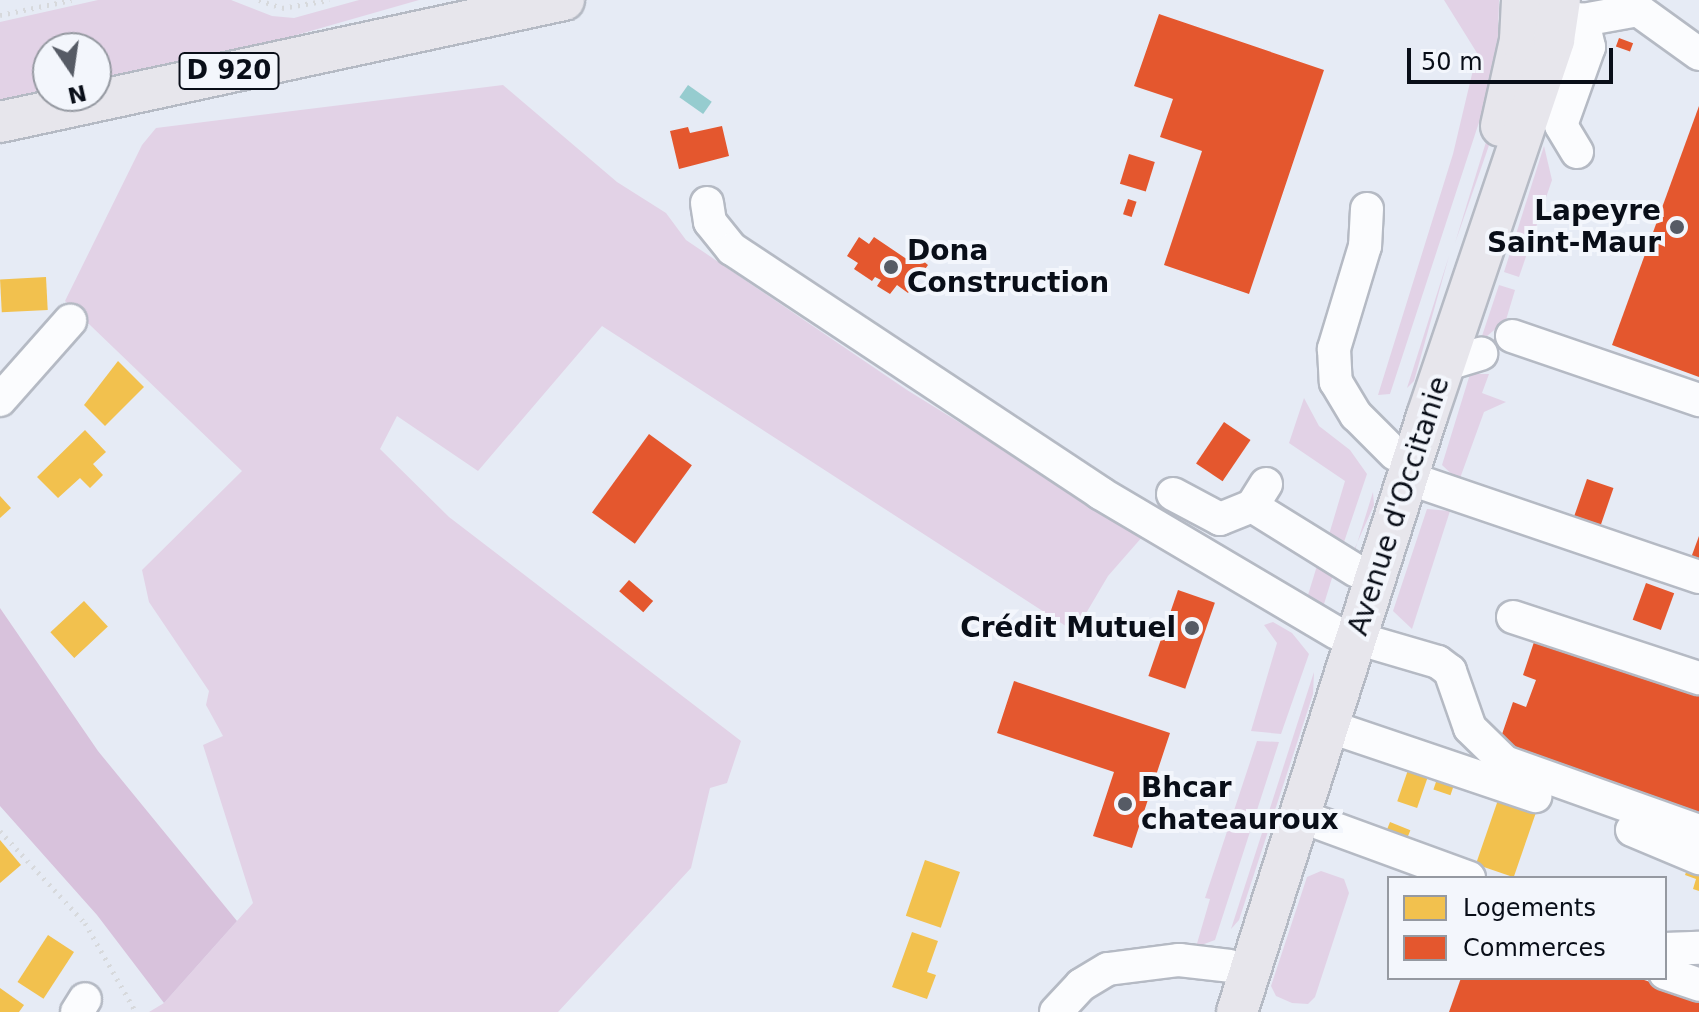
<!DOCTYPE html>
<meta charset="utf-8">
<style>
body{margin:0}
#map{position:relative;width:1699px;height:1012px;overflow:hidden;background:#e6ebf5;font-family:"DejaVu Sans",sans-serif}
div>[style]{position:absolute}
.green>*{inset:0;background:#e2d2e6}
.forest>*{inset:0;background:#d8c2dc}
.water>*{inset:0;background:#96cccf;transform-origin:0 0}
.homes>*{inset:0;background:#f2c14e;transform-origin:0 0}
.shops>*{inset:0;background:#e4572e;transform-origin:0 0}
.path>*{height:5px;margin-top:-2.5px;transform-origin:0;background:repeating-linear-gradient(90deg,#d7d9dc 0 2px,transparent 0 8px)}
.roads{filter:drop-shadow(2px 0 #b5bac4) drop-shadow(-2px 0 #b5bac4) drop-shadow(0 2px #b5bac4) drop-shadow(0 -2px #b5bac4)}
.minor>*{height:32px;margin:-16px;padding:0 16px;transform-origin:16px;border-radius:16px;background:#fbfcfe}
.major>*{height:40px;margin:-20px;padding:0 20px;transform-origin:20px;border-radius:20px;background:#e7e6ec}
.dots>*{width:22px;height:22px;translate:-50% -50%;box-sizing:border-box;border:4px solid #f3f6fc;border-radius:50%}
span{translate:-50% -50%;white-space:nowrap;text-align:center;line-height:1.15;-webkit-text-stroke:8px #f3f6fc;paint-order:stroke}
.shield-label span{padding:2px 6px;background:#f3f6fc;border:2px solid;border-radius:6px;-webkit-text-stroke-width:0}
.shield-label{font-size:26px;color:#090e18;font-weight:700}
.poi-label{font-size:28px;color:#090e18;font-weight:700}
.right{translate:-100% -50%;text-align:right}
.left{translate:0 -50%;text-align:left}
.street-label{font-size:28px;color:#090e18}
.legend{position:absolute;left:1387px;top:876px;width:280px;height:104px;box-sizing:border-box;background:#f3f6fc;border:2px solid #9599a1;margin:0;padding:10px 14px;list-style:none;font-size:24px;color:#090e18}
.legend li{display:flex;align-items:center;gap:16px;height:40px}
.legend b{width:40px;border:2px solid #9599a1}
.north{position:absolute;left:32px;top:32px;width:80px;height:80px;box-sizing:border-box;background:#f3f6fc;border:2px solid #9599a1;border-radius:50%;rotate:167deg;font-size:22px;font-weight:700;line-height:32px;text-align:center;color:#090e18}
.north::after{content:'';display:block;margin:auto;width:28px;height:36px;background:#565b65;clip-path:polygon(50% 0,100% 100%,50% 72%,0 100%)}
.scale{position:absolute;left:1407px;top:48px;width:206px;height:36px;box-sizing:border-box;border:4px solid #090e18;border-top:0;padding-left:10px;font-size:24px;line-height:28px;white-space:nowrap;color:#090e18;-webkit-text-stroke:6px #f3f6fc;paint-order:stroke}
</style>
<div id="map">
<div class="green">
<i style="clip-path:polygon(98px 0,231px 0,272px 16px,294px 18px,359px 0,419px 0,265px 44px,96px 82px,96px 48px,48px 48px,48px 92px,0 103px,0 22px)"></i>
<i style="clip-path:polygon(1444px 0,1499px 0,1498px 36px,1484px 107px,1390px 394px,1378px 395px,1453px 154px,1477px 53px)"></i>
<i style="clip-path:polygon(503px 85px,617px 182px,666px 213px,686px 240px,907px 390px,1143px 536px,1108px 576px,1075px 632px,602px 326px,478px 471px,397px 416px,380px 449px,449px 517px,741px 741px,727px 783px,710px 788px,691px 868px,558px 1012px,149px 1012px,164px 1003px,253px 903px,203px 745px,223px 736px,206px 705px,209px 691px,149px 602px,142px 570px,242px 471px,65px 301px,142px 145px,156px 128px)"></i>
<i style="clip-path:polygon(1497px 106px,1502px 108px,1455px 243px)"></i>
<i style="clip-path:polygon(1544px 146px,1552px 180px,1519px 277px,1504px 272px)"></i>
<i style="clip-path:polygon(1449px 256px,1414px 381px,1407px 388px)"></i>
<i style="clip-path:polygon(1499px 285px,1515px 290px,1506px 320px,1480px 342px)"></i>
<i style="clip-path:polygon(1470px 374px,1489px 374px,1482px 393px,1506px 402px,1484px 412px,1459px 481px,1442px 465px)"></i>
<i style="clip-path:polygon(1304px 398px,1319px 426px,1350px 450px,1367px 474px,1343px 545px,1328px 538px,1345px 481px,1289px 443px)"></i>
<i style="clip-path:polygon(1373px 492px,1374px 505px,1354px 550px,1355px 550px)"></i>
<i style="clip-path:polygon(1427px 509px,1450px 511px,1412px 629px,1393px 611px)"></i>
<i style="clip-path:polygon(1320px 556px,1336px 565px,1324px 604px,1304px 608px)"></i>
<i style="clip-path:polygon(1273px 622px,1292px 633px,1309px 654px,1281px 734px,1251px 731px,1277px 643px,1264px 625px)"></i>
<i style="clip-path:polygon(1314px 672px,1313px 694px,1239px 920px,1231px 929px)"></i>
<i style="clip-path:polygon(1257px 741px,1279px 742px,1215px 940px,1196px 947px,1210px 899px,1205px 898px)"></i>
<i style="clip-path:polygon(1321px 871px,1344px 879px,1349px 893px,1315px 997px,1308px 1004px,1292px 1003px,1276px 996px,1271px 986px,1307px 877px)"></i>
</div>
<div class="forest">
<i style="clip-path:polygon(0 608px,98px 751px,237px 921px,164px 1003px,97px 915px,0 806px)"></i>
</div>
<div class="water">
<i style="left:688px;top:85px;width:29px;height:15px;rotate:35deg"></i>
</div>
<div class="homes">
<i style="left:46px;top:277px;width:33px;height:46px;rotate:87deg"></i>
<i style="clip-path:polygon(118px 361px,144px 387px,105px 426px,84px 405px)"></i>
<i style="clip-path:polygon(85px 430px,106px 452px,93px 464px,103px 475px,90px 488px,80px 478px,58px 498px,37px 477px)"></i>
<i style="clip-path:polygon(0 496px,11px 508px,0 518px)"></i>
<i style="left:84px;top:601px;width:35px;height:46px;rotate:47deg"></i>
<i style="left:1408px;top:770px;width:21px;height:33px;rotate:19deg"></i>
<i style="left:1437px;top:779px;width:18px;height:11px;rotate:19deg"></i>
<i style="left:1498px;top:800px;width:40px;height:68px;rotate:19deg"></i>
<i style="left:1390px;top:822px;width:22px;height:12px;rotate:22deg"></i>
<i style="clip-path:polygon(0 840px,21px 865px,0 883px)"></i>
<i style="left:925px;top:860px;width:37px;height:59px;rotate:19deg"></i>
<i style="clip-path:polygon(1689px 864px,1699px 868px,1699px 891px,1693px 889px,1696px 879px,1685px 875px)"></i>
<i style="clip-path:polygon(912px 932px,938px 941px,927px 972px,936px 975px,927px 999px,892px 987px)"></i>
<i style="left:48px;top:935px;width:31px;height:56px;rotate:33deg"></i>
<i style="clip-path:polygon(0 988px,24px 1005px,19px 1012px,0 1012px)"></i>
</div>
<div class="shops">
<i style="clip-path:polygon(1159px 14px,1324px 70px,1249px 294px,1164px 265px,1202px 151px,1160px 137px,1173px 99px,1134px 86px)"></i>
<i style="left:1619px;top:38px;width:15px;height:9px;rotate:20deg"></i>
<i style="clip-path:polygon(1699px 106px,1699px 377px,1612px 345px)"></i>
<i style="clip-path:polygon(722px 126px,729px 156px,679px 169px,670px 131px,688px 127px,690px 133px)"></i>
<i style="left:1129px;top:154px;width:27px;height:31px;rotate:17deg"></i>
<i style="left:1128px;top:199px;width:9px;height:16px;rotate:18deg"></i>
<i style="clip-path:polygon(859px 237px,869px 244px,874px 237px,911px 262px,916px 255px,928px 265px,908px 293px,897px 285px,890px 294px,877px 286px,881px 280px,875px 277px,872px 281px,854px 269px,858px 263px,847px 256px)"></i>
<i style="left:1224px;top:422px;width:32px;height:50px;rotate:34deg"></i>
<i style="left:649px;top:434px;width:53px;height:97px;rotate:36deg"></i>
<i style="left:1587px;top:479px;width:28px;height:44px;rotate:19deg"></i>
<i style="clip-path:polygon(1699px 536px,1699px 570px,1688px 566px)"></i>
<i style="left:629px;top:580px;width:32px;height:15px;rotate:41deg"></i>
<i style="left:1646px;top:583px;width:30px;height:39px;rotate:20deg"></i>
<i style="left:1178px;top:590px;width:39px;height:91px;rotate:19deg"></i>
<i style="clip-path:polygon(1537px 633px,1699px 686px,1699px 817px,1499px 743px,1513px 702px,1526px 707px,1536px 680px,1523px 675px)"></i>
<i style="clip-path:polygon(1014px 681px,1170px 733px,1132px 848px,1093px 836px,1114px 772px,997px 733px)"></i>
<i style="clip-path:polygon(1461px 978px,1638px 978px,1699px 998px,1699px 1012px,1449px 1012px)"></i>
</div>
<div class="path">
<i style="left:259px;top:0;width:24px;rotate:19deg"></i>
<i style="left:282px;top:8px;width:48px;rotate:-9.7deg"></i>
<i style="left:0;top:15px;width:73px;rotate:-11.9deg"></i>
<i style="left:0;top:831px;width:125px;rotate:47.3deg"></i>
<i style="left:85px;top:923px;width:103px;rotate:60.2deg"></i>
</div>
<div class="roads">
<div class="minor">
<i style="left:1558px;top:16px;width:25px;rotate:9deg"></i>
<i style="left:1583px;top:20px;width:56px;rotate:-10.3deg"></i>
<i style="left:1638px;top:10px;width:75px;rotate:35.8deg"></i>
<i style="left:1577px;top:152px;width:31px;rotate:-121deg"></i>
<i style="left:1561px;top:125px;width:83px;rotate:-70.3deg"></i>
<i style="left:1589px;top:47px;width:28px;rotate:-103deg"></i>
<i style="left:707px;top:203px;width:19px;rotate:81deg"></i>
<i style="left:710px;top:222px;width:35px;rotate:51deg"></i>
<i style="left:732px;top:249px;width:442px;rotate:33.5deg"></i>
<i style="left:1100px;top:493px;width:275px;rotate:30.6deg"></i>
<i style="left:1367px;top:209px;width:37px;rotate:93deg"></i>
<i style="left:1365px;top:246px;width:108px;rotate:106.8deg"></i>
<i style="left:1334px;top:349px;width:33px;rotate:87deg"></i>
<i style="left:1336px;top:382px;width:39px;rotate:59deg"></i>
<i style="left:1356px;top:415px;width:55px;rotate:45deg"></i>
<i style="left:1512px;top:336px;width:198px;rotate:18.9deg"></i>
<i style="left:1444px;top:365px;width:39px;rotate:-17deg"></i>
<i style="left:0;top:400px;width:106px;rotate:-48.5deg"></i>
<i style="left:1408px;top:478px;width:307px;rotate:18.8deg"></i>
<i style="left:1266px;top:484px;width:26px;rotate:122deg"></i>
<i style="left:1252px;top:506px;width:123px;rotate:31.8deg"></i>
<i style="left:1173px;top:494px;width:53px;rotate:28deg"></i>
<i style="left:1220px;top:519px;width:35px;rotate:-22deg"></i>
<i style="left:1513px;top:617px;width:196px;rotate:18.2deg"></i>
<i style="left:1356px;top:638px;width:85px;rotate:16.3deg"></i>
<i style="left:1438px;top:662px;width:15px;rotate:37deg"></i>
<i style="left:1450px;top:671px;width:60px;rotate:70.7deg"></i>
<i style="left:1470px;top:728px;width:49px;rotate:44.2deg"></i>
<i style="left:1505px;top:762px;width:206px;rotate:19.6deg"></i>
<i style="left:1328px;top:726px;width:219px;rotate:18.7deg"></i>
<i style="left:1300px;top:816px;width:180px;rotate:20.1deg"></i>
<i style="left:1632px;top:830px;width:73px;rotate:22.7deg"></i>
<i style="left:1665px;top:949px;width:34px;rotate:-2deg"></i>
<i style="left:1665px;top:973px;width:36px;rotate:19deg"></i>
<i style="left:77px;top:1012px;width:15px;rotate:-58deg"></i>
<i style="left:1056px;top:1012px;width:37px;rotate:-47deg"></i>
<i style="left:1081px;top:985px;width:31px;rotate:-31deg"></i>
<i style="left:1108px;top:969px;width:72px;rotate:-7.2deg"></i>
<i style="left:1179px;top:960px;width:51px;rotate:6.7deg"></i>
</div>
<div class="major">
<i style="left:0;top:122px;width:577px;rotate:-12.21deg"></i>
<i style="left:1501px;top:126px;width:88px;rotate:-77.5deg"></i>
<i style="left:1520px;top:40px;width:40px;rotate:-87.1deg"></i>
<i style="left:1237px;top:1012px;width:626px;rotate:-72.32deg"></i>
<i style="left:1427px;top:416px;width:397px;rotate:-71.3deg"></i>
<i style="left:1554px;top:40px;width:40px;rotate:-81.5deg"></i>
</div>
</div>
<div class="dots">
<i style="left:1677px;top:227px;background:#565b65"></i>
<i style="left:891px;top:267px;background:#565b65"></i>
<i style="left:1192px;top:628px;background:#565b65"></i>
<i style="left:1125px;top:804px;background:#565b65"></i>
</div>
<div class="shield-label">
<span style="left:229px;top:71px">D 920</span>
</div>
<div class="poi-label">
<span class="right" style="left:1661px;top:227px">Lapeyre<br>Saint-Maur</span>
<span class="left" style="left:907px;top:267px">Dona<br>Construction</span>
<span class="right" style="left:1176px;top:628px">Crédit Mutuel</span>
<span class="left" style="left:1141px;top:804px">Bhcar<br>chateauroux</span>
</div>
<div class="street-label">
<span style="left:1399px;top:506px;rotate:-72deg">Avenue d'Occitanie</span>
</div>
<ul class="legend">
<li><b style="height:22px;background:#f2c14e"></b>Logements</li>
<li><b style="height:22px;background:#e4572e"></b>Commerces</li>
</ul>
<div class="north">N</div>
<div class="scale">50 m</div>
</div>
